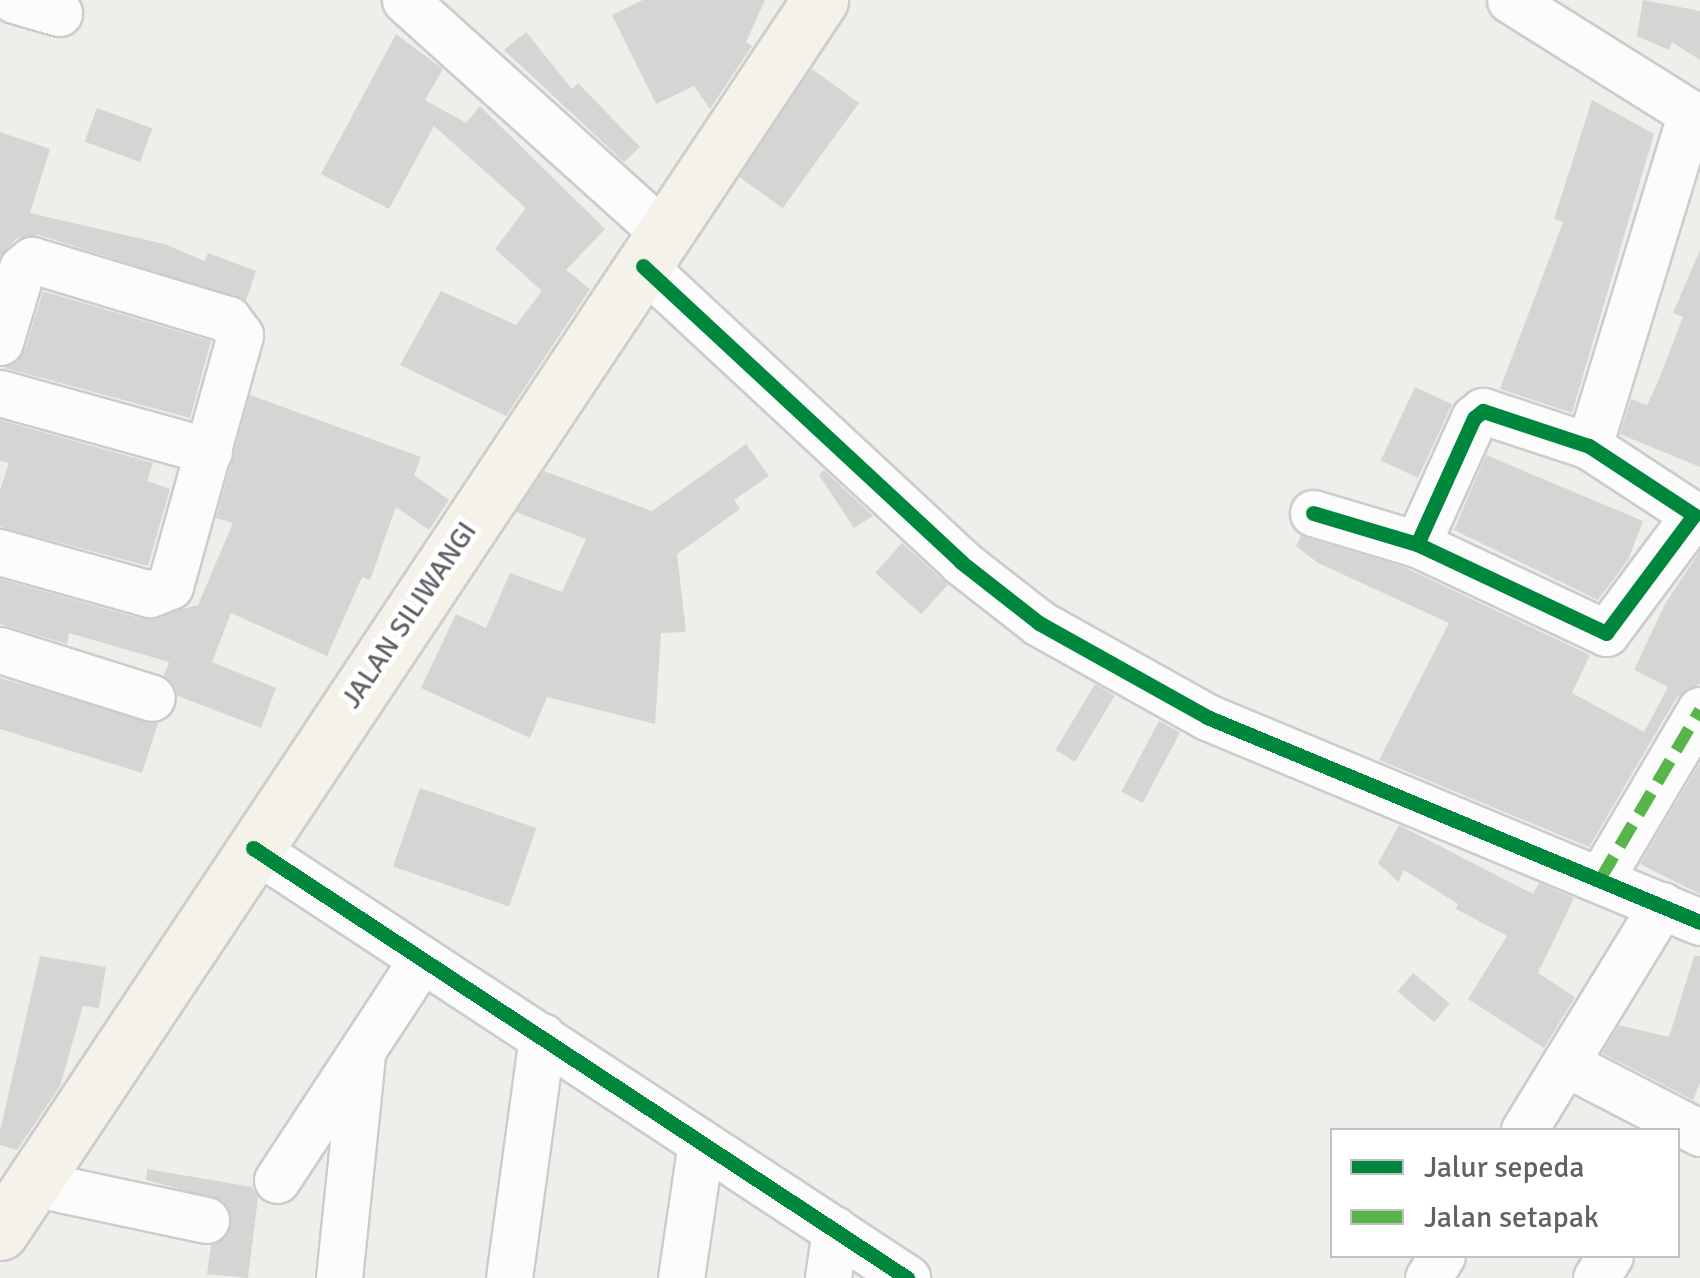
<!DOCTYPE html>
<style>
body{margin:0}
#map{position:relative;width:1700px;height:1278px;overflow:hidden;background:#efeeea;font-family:Signika,sans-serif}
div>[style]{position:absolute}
.building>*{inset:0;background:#d6d5d3;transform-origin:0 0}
.roads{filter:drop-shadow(2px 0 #cbcccc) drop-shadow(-2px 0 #cbcccc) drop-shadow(0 2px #cbcccc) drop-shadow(0 -2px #cbcccc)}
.minor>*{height:45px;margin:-22.5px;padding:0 22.5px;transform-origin:22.5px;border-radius:22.5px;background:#fdfcfc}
.major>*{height:55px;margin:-27.5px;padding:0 27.5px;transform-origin:27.5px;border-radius:27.5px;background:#f4f2e9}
.quiet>*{height:12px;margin-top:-6px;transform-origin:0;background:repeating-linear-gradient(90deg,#58b549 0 25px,transparent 0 37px)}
.cycleway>*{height:15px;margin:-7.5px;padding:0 7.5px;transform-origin:7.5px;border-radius:7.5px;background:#00873e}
span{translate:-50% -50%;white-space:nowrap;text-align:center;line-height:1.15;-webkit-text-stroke:10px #fff;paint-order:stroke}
.street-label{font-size:28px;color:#5f6368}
.legend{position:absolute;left:1330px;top:1128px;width:350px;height:130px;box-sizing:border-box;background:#fff;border:2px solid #bfc1c3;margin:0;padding:12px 18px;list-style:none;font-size:30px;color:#5f6368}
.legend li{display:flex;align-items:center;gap:20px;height:50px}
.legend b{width:50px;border:2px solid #bfc1c3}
</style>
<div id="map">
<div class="building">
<i style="clip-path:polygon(643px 0,765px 0,746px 42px,752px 46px,710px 109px,694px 86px,656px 104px,612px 15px)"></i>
<i style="clip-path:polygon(1643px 0,1700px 11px,1700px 60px,1672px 42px,1669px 50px,1637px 36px)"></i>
<i style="clip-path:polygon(526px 32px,572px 89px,578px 83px,640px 147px,624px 162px,504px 50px)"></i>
<i style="clip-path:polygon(396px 34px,443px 69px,425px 100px,466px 123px,480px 106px,605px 229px,566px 270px,590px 289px,506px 416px,400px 365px,441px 291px,516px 325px,542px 291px,495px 249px,526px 208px,434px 126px,389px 209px,321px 174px)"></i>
<i style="left:812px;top:69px;width:58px;height:130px;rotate:36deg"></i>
<i style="clip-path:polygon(1592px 100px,1654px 134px,1572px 413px,1500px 389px,1563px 222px,1554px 219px)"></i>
<i style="left:97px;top:108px;width:59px;height:36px;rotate:20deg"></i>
<i style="clip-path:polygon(0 132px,50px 149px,30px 213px,164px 244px,205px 261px,208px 253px,256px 271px,246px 301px,39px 235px,16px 239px,0 256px)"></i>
<i style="clip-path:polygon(1700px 250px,1700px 467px,1620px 434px,1631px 399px,1647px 405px,1657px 384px,1683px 317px,1673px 313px)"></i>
<i style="clip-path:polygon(43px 291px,211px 341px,190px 418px,5px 368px,25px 350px)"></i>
<i style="left:1415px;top:387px;width:41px;height:81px;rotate:25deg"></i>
<i style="clip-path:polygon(250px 395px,421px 457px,414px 475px,449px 500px,429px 530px,396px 507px,370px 580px,362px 577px,327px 656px,231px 613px,212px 662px,276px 688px,261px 728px,178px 696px,164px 675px,169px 662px,69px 633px,67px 644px,0 624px,0 579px,143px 619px,198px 605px,233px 523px,216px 518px)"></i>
<i style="clip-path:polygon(0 420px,153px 463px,147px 481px,170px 489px,148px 566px,0 527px,0 490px,9px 463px,0 461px)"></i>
<i style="clip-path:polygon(746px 444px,769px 476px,734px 500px,740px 509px,677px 554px,686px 632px,661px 633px,655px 724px,547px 697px,530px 738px,421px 688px,456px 614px,486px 628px,510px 573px,562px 592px,586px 539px,516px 512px,544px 471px,652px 511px)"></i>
<i style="clip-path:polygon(1486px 455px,1643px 521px,1628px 560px,1598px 600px,1454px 530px)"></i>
<i style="clip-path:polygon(824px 470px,873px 516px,854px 528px,819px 475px)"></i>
<i style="clip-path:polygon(1301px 536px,1404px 567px,1590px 655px,1572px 693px,1644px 732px,1668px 687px,1634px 670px,1665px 604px,1700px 551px,1700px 684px,1677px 697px,1589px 847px,1379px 760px,1449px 623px,1318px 563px,1296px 546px)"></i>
<i style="left:902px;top:543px;width:62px;height:40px;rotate:42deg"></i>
<i style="clip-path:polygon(0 678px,158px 723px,142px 773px,0 729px)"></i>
<i style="left:1095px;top:684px;width:23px;height:77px;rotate:31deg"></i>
<i style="left:1159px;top:721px;width:24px;height:80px;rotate:28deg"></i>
<i style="clip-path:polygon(1700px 762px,1700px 894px,1640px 864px)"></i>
<i style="left:420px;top:788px;width:123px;height:83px;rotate:19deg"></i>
<i style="clip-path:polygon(1399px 825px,1533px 894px,1539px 883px,1574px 898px,1538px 973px,1575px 997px,1544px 1048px,1468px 999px,1507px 936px,1456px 909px,1458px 904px,1404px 870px,1398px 882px,1378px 863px)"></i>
<i style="clip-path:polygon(40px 956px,106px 967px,99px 1008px,83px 1006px,60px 1086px,17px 1150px,0 1145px,0 1131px)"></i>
<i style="clip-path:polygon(1694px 956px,1700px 956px,1700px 1083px,1693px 1100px,1602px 1053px,1619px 1025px,1669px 1037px)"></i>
<i style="left:1413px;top:973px;width:48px;height:24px;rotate:40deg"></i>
<i style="clip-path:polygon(147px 1169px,252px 1187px,258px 1197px,248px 1278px,207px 1274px,211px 1245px,231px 1226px,224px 1201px,146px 1180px)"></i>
</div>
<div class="roads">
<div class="minor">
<i style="left:14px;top:0;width:47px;rotate:16.1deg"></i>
<i style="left:405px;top:0;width:351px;rotate:42deg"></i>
<i style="left:1510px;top:0;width:224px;rotate:32.1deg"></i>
<i style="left:643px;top:266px;width:434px;rotate:42.9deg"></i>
<i style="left:961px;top:562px;width:99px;rotate:38deg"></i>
<i style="left:1039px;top:623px;width:193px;rotate:29.2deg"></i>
<i style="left:1207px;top:717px;width:534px;rotate:22.58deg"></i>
<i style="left:0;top:342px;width:77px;rotate:-73.4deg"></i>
<i style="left:22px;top:268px;width:13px;rotate:-39deg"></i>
<i style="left:32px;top:260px;width:205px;rotate:16.8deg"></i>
<i style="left:228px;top:319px;width:20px;rotate:53deg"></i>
<i style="left:240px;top:335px;width:261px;rotate:105.6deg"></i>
<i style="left:170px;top:586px;width:22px;rotate:158deg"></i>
<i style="left:150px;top:594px;width:156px;rotate:-164.4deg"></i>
<i style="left:0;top:393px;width:217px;rotate:15.5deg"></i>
<i style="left:1589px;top:446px;width:348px;rotate:-73deg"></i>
<i style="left:1313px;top:513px;width:109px;rotate:16.6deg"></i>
<i style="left:1417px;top:544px;width:209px;rotate:25.2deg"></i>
<i style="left:1606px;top:633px;width:147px;rotate:-53.3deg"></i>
<i style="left:1694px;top:515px;width:126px;rotate:-146.7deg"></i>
<i style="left:1589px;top:446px;width:112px;rotate:-161.7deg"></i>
<i style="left:1483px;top:411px;width:11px;rotate:142deg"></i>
<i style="left:1474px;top:418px;width:138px;rotate:114.3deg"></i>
<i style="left:0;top:650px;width:159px;rotate:17.5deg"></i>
<i style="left:253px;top:848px;width:783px;rotate:33.32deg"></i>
<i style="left:1601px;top:878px;width:195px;rotate:-59.5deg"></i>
<i style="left:1567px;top:1064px;width:150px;rotate:27.4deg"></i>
<i style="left:1524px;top:1130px;width:264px;rotate:-58.5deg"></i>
<i style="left:277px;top:1180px;width:264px;rotate:-56.7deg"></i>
<i style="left:32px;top:1183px;width:178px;rotate:12deg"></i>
<i style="left:339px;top:1278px;width:223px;rotate:-84.1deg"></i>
<i style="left:509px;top:1278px;width:244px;rotate:-82.2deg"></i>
<i style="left:681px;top:1278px;width:137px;rotate:-81.6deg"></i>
<i style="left:828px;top:1278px;width:49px;rotate:-81.7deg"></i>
<i style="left:1428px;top:1278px;width:26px;rotate:-58deg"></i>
<i style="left:1596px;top:1278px;width:26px;rotate:-58deg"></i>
</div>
<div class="major">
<i style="left:0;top:1232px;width:1480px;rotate:-56.35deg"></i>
</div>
</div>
<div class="quiet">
<i style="left:1601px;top:878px;width:195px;rotate:-59.5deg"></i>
</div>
<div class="cycleway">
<i style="left:643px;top:266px;width:434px;rotate:42.9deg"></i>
<i style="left:961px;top:562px;width:99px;rotate:38deg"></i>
<i style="left:1039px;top:623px;width:193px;rotate:29.2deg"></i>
<i style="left:1207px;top:717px;width:534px;rotate:22.58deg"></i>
<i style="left:1313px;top:513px;width:109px;rotate:16.6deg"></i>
<i style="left:1417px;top:544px;width:209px;rotate:25.2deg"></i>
<i style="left:1606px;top:633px;width:147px;rotate:-53.3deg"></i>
<i style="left:1694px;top:515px;width:126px;rotate:-146.7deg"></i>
<i style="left:1589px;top:446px;width:112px;rotate:-161.7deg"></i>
<i style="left:1483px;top:411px;width:11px;rotate:142deg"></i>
<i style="left:1474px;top:418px;width:138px;rotate:114.3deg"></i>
<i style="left:253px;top:848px;width:783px;rotate:33.32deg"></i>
</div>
<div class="street-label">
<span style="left:409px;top:615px;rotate:-56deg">JALAN SILIWANGI</span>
</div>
<ul class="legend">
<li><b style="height:12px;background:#00873e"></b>Jalur sepeda</li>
<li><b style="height:12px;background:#58b549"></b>Jalan setapak</li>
</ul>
</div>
